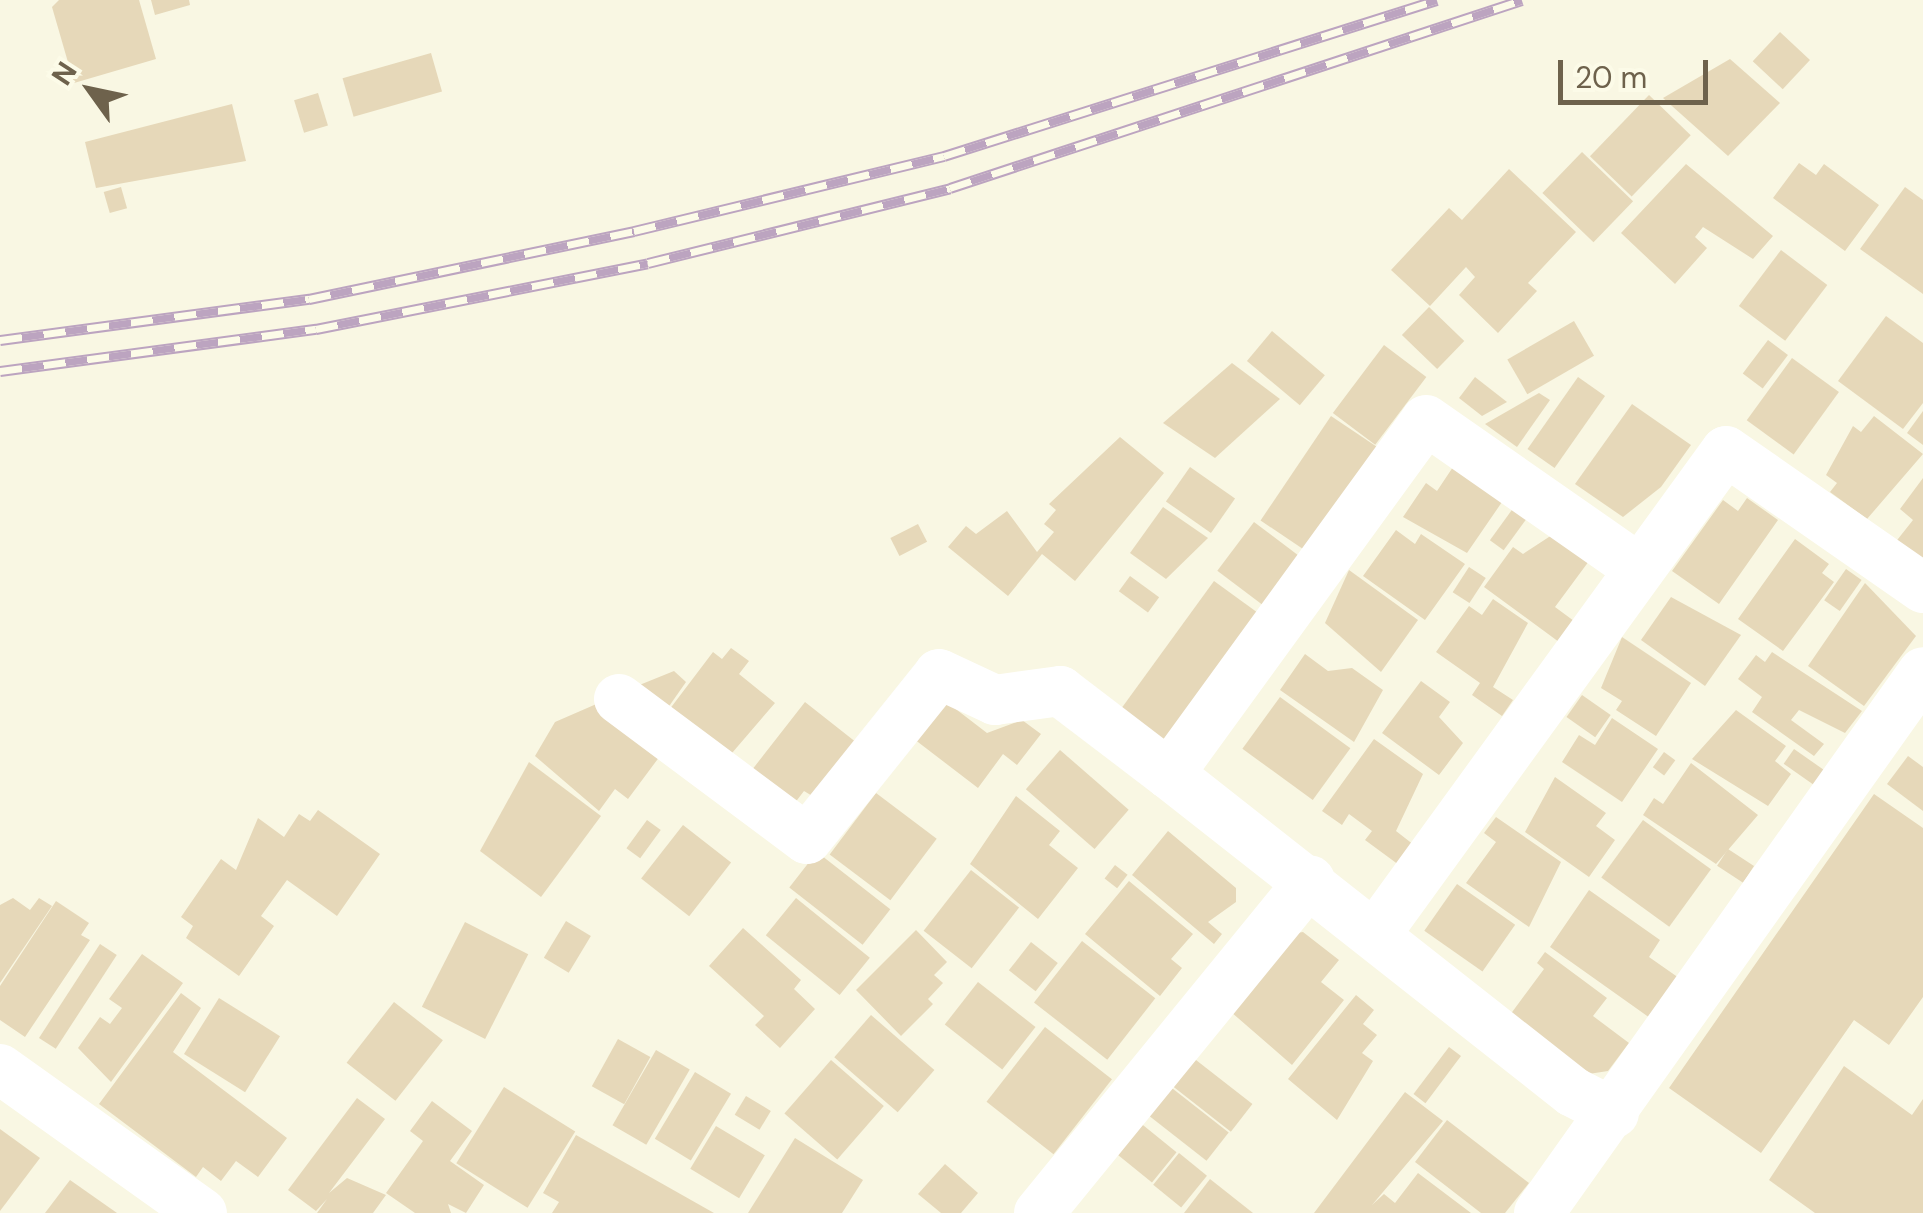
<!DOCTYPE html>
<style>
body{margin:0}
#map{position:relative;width:1923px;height:1213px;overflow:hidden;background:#f9f7e3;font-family:"DM Sans",sans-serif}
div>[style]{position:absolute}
.building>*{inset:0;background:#e6d8b9;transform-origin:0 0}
.minor>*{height:50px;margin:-25px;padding:0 25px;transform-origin:25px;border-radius:25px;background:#fff}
.rail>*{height:11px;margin-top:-5.5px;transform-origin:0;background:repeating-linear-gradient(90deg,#fcfbe8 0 22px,#bca4c0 0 44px);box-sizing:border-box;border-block:2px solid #bca4c0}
span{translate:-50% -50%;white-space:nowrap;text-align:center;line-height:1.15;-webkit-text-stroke:10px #fcfbe8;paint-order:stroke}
.north{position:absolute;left:40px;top:40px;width:100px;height:100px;-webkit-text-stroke:8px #fcfbe8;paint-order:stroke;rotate:303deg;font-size:28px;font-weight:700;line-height:40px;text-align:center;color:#6e624c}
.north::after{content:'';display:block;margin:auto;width:35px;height:45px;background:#6e624c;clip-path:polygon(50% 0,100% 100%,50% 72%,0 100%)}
.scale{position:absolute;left:1558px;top:60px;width:150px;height:45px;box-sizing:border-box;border:5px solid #6e624c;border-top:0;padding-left:12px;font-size:30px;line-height:35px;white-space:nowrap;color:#6e624c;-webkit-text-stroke:8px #fcfbe8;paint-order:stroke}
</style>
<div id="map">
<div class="building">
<i style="clip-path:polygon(59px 0,139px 0,156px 59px,74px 83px,52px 7px)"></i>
<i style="clip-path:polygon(151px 0,189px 0,190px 5px,155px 15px)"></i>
<i style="left:1780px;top:32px;width:41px;height:40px;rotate:43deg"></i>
<i style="left:431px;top:53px;width:40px;height:92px;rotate:74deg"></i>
<i style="clip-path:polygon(1730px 59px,1780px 103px,1728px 156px,1663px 98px)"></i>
<i style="left:318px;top:93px;width:34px;height:25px;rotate:73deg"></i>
<i style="left:1649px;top:95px;width:58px;height:85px;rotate:44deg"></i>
<i style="clip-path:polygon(232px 104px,246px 161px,96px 188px,85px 142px)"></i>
<i style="left:1582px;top:152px;width:71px;height:57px;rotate:44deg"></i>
<i style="clip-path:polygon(1799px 163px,1816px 175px,1824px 164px,1879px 205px,1845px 251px,1773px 198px)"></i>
<i style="clip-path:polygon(1686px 164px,1773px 236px,1753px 259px,1703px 227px,1695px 237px,1707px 248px,1675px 284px,1621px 233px)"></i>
<i style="clip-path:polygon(1509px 169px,1576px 232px,1528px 283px,1537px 291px,1498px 333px,1459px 295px,1475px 277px,1466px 267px,1430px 306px,1391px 270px,1449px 208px,1462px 220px)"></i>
<i style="left:121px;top:187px;width:22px;height:18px;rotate:74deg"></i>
<i style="clip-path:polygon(1905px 187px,1923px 200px,1923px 294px,1860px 249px)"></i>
<i style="left:1781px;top:250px;width:58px;height:70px;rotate:37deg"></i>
<i style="left:1429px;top:307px;width:49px;height:39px;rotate:44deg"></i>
<i style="clip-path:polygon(1886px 316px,1923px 343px,1923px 403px,1903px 429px,1838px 381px)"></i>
<i style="left:1574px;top:321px;width:40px;height:77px;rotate:60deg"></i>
<i style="left:1272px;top:331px;width:69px;height:39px;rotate:40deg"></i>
<i style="left:1768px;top:340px;width:25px;height:42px;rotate:37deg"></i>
<i style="left:1384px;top:345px;width:53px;height:85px;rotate:37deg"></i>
<i style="left:1792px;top:358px;width:58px;height:77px;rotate:36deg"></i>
<i style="clip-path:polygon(1232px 363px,1280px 399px,1215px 458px,1163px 423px)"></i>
<i style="clip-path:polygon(1475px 377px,1507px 402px,1482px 416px,1459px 398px)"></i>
<i style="left:1578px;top:377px;width:33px;height:88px;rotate:35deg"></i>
<i style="clip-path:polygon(1539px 393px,1550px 400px,1517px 447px,1485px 424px)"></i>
<i style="clip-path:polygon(1632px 404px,1691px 445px,1661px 487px,1623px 517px,1575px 484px)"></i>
<i style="clip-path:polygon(1923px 411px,1923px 445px,1907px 433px)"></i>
<i style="left:1331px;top:416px;width:57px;height:126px;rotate:34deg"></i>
<i style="clip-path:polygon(1874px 416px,1923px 454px,1867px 519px,1830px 492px,1837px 483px,1826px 475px,1853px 426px,1861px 432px)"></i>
<i style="clip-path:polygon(1120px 437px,1164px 473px,1075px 581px,1042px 554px,1008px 596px,948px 547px,966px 526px,976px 534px,1007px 511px,1037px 552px,1054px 532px,1044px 524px,1056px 510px,1049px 504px)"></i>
<i style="clip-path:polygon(1455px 464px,1502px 502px,1467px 553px,1403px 517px,1426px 483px,1437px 491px)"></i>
<i style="left:1190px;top:467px;width:55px;height:42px;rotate:35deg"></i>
<i style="clip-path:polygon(1923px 478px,1923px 559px,1894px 544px,1913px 520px,1900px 509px)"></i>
<i style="clip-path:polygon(1747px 498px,1778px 520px,1719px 604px,1672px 571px,1723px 500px,1738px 511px)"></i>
<i style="clip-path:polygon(1163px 507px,1208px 538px,1166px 579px,1130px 553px)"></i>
<i style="left:1514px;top:507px;width:17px;height:41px;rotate:36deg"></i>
<i style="left:1254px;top:522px;width:59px;height:61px;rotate:37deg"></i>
<i style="left:918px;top:524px;width:20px;height:31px;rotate:63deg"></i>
<i style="clip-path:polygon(1396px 530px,1415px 544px,1421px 534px,1465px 564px,1425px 620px,1363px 576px)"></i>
<i style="clip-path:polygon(1552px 535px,1589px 561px,1555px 607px,1574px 621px,1559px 642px,1484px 587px,1513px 547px,1523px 554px)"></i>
<i style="clip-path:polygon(1795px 539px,1829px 564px,1822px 573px,1834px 582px,1783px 651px,1738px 619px)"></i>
<i style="left:1469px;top:567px;width:20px;height:30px;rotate:33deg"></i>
<i style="left:1846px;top:569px;width:19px;height:38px;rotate:35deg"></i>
<i style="clip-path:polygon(1349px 570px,1418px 620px,1381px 672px,1325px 623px)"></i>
<i style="left:1130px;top:576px;width:36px;height:19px;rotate:36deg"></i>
<i style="left:1214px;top:581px;width:57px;height:158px;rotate:36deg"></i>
<i style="clip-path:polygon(1865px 583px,1916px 636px,1864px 706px,1808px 666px)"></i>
<i style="clip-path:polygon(1671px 597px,1741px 635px,1705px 686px,1641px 640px)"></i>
<i style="clip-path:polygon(1493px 599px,1528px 623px,1493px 687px,1513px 700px,1502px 716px,1472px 695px,1480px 683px,1436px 652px,1469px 606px,1482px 615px)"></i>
<i style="clip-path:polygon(1622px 637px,1691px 683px,1656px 736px,1616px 710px,1622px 701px,1601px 688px)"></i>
<i style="clip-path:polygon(731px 648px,749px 661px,739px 674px,775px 703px,726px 760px,666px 714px,713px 652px,722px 659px)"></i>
<i style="clip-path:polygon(1772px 652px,1862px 711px,1845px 733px,1799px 710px,1791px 720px,1824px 744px,1814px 756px,1752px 712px,1762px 697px,1738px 679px,1756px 655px,1765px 662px)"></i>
<i style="clip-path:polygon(1305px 654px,1328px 671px,1352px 668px,1383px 690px,1354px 742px,1280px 690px)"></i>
<i style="clip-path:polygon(674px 671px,686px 682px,665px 712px,632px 688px)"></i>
<i style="clip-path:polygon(1421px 681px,1450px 702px,1439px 717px,1463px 743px,1439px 775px,1382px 733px)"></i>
<i style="left:1582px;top:695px;width:35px;height:27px;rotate:35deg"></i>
<i style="left:1280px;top:697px;width:87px;height:64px;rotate:36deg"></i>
<i style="clip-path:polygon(944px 700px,987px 733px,1022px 720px,1041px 734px,1017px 765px,1003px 754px,978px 788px,914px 739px)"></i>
<i style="clip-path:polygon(601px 702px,660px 756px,628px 799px,615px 789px,599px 811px,535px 756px,555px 722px)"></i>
<i style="clip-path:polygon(805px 702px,857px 743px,814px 797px,804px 791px,791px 808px,748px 775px)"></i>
<i style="clip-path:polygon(1736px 710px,1786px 746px,1775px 761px,1791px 774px,1768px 806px,1692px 759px)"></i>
<i style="clip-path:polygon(1612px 718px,1658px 749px,1622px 802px,1562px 762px,1579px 735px,1595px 745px)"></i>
<i style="clip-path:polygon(1374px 739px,1423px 774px,1396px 831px,1414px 845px,1399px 865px,1365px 840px,1372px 831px,1349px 814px,1342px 825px,1322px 811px)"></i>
<i style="left:1794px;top:749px;width:37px;height:18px;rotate:35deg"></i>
<i style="left:1060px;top:750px;width:91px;height:52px;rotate:41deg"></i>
<i style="left:1664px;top:752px;width:14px;height:19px;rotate:36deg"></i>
<i style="clip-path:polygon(1908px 756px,1923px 767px,1923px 811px,1887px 784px)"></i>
<i style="clip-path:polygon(529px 762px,601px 816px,541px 897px,480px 851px)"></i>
<i style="clip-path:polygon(1691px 763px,1758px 815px,1716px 864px,1643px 815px,1654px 798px,1663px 804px)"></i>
<i style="clip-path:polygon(1555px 777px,1606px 813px,1596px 826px,1615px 840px,1589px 877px,1525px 832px)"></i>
<i style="left:876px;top:793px;width:76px;height:77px;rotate:37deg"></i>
<i style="clip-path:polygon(1874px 794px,1923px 828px,1923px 997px,1889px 1045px,1854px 1020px,1761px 1153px,1669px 1088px)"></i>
<i style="clip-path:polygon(1016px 796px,1060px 831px,1049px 845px,1078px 868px,1038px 919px,970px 864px)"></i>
<i style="clip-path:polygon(318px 810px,380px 854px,337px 916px,287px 880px,261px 916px,274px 926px,239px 976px,186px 938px,193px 926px,181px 917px,221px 859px,236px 870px,258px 818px,284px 837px,299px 814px,310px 821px)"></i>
<i style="clip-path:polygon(1496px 817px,1561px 862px,1529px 927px,1466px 883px,1496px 842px,1484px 833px)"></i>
<i style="left:647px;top:820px;width:17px;height:35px;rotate:36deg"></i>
<i style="left:1643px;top:820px;width:84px;height:71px;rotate:36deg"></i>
<i style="left:683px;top:825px;width:61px;height:68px;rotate:38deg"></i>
<i style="clip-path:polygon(1168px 831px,1236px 888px,1236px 902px,1208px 922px,1222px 934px,1214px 944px,1132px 875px)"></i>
<i style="left:1728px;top:849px;width:31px;height:20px;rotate:33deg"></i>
<i style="left:817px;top:852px;width:93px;height:45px;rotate:38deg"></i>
<i style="left:1115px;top:865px;width:16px;height:17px;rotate:38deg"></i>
<i style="left:971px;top:870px;width:61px;height:77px;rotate:38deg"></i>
<i style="clip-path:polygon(1129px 881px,1193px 934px,1171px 959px,1182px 968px,1160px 996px,1085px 934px)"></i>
<i style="left:1457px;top:884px;width:71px;height:57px;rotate:35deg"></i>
<i style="clip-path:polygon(1589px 890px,1660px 940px,1649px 957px,1679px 978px,1650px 1018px,1550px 947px)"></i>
<i style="clip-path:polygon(13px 898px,30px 910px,39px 898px,52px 906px,0 983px,0 905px)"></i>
<i style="left:796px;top:898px;width:95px;height:48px;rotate:39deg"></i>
<i style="clip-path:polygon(56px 901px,89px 923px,81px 935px,90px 940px,25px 1037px,0 1020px,0 986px)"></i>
<i style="left:566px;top:921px;width:29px;height:43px;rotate:31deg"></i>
<i style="left:465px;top:922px;width:71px;height:95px;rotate:27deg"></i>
<i style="clip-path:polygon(743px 928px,801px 980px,794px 989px,815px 1009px,780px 1048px,755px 1025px,764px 1016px,709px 966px)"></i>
<i style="clip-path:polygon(916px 930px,947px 962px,934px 975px,943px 983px,928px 999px,933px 1004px,901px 1036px,856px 990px)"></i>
<i style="clip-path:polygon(1303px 932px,1339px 960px,1321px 982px,1344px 1000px,1292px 1065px,1223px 1005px,1279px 936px)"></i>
<i style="left:1082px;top:941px;width:93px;height:78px;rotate:38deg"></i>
<i style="left:1031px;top:942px;width:34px;height:36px;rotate:38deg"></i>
<i style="left:100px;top:944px;width:20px;height:112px;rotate:33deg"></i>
<i style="clip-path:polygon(1545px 952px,1607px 998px,1593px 1016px,1629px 1043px,1608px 1071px,1582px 1075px,1507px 1019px,1544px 969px,1537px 963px)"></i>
<i style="clip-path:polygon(142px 954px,183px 983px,111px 1082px,78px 1048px,100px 1017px,110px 1024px,122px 1008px,109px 999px)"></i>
<i style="left:978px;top:982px;width:73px;height:54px;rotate:38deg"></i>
<i style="clip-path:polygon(181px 993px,201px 1008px,173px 1052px,287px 1138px,258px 1177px,236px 1161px,221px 1181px,203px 1167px,196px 1177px,99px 1104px)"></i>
<i style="clip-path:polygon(1356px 995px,1374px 1010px,1363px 1024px,1377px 1035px,1362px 1053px,1373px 1061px,1337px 1120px,1288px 1079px)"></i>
<i style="left:219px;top:998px;width:72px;height:66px;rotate:32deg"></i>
<i style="left:394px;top:1002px;width:62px;height:77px;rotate:38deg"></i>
<i style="left:871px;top:1015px;width:84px;height:56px;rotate:41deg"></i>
<i style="left:1045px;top:1027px;width:85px;height:95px;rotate:38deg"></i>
<i style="left:618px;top:1039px;width:37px;height:54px;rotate:29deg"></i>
<i style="left:1449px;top:1047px;width:15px;height:59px;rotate:37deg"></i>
<i style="left:656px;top:1050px;width:39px;height:87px;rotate:30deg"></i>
<i style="left:1187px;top:1053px;width:83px;height:35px;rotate:38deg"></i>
<i style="left:831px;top:1060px;width:70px;height:71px;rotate:41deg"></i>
<i style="clip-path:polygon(1844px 1066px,1912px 1115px,1923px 1099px,1923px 1213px,1815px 1213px,1769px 1180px)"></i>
<i style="left:695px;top:1072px;width:42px;height:78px;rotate:31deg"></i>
<i style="left:1168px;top:1085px;width:77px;height:36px;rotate:38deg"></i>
<i style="left:504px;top:1087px;width:84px;height:90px;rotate:32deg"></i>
<i style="clip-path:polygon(1405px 1092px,1443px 1121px,1372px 1205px,1384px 1194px,1395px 1203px,1418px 1173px,1471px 1213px,1314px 1213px)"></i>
<i style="left:746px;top:1096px;width:29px;height:22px;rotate:31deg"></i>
<i style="clip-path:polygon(357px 1098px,385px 1119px,329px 1193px,347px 1178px,386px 1195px,373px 1213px,317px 1213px,327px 1199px,316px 1211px,288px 1190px)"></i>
<i style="clip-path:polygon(432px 1101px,472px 1131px,450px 1161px,484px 1185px,466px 1213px,448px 1204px,451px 1213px,415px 1213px,386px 1193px,423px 1141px,410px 1131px)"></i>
<i style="left:1133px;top:1117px;width:56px;height:39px;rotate:39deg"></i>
<i style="clip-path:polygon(1447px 1120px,1529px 1183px,1505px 1213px,1481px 1213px,1415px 1162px)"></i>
<i style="left:716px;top:1126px;width:57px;height:50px;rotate:31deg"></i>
<i style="clip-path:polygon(0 1129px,40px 1158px,0 1211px)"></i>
<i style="clip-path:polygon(576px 1135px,714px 1213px,552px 1213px,559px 1202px,543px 1193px)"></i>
<i style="clip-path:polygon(795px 1138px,863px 1180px,842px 1213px,748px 1213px)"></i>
<i style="left:1179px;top:1153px;width:36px;height:41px;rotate:39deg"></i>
<i style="clip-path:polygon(945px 1164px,978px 1193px,961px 1213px,941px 1213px,918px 1194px)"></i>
<i style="clip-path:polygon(1210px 1179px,1253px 1213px,1184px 1213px)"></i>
<i style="clip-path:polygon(70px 1180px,117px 1213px,45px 1213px)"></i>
</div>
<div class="minor">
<i style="left:619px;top:699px;width:234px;rotate:36.7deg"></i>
<i style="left:807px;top:839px;width:211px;rotate:-51.3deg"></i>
<i style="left:939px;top:674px;width:62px;rotate:24.9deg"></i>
<i style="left:995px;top:700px;width:66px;rotate:-7.9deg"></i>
<i style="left:1060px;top:691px;width:137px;rotate:37.3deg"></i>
<i style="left:1377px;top:932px;width:594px;rotate:-54.04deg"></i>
<i style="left:1726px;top:451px;width:240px;rotate:34.8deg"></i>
<i style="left:0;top:1069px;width:248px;rotate:35.5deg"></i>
<i style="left:1614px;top:1113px;width:46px;rotate:-152.9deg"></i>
<i style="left:1573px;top:1092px;width:514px;rotate:-141.79deg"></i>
<i style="left:1169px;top:774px;width:437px;rotate:-54deg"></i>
<i style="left:1426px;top:420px;width:259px;rotate:34.9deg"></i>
<i style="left:1039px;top:1213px;width:429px;rotate:-50.8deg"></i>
<i style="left:1539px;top:1213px;width:663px;rotate:-54.63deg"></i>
</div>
<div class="rail">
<i style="left:0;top:340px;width:312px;rotate:-7.6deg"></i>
<i style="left:309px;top:299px;width:332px;rotate:-11.8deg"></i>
<i style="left:634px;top:231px;width:319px;rotate:-13.6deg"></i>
<i style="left:944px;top:156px;width:517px;rotate:-17.56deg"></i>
<i style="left:0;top:371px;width:319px;rotate:-7.6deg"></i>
<i style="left:316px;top:329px;width:338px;rotate:-11.2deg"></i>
<i style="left:648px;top:263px;width:311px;rotate:-13.9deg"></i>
<i style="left:950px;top:188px;width:602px;rotate:-18.19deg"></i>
</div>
<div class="north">N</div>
<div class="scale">20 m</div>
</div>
